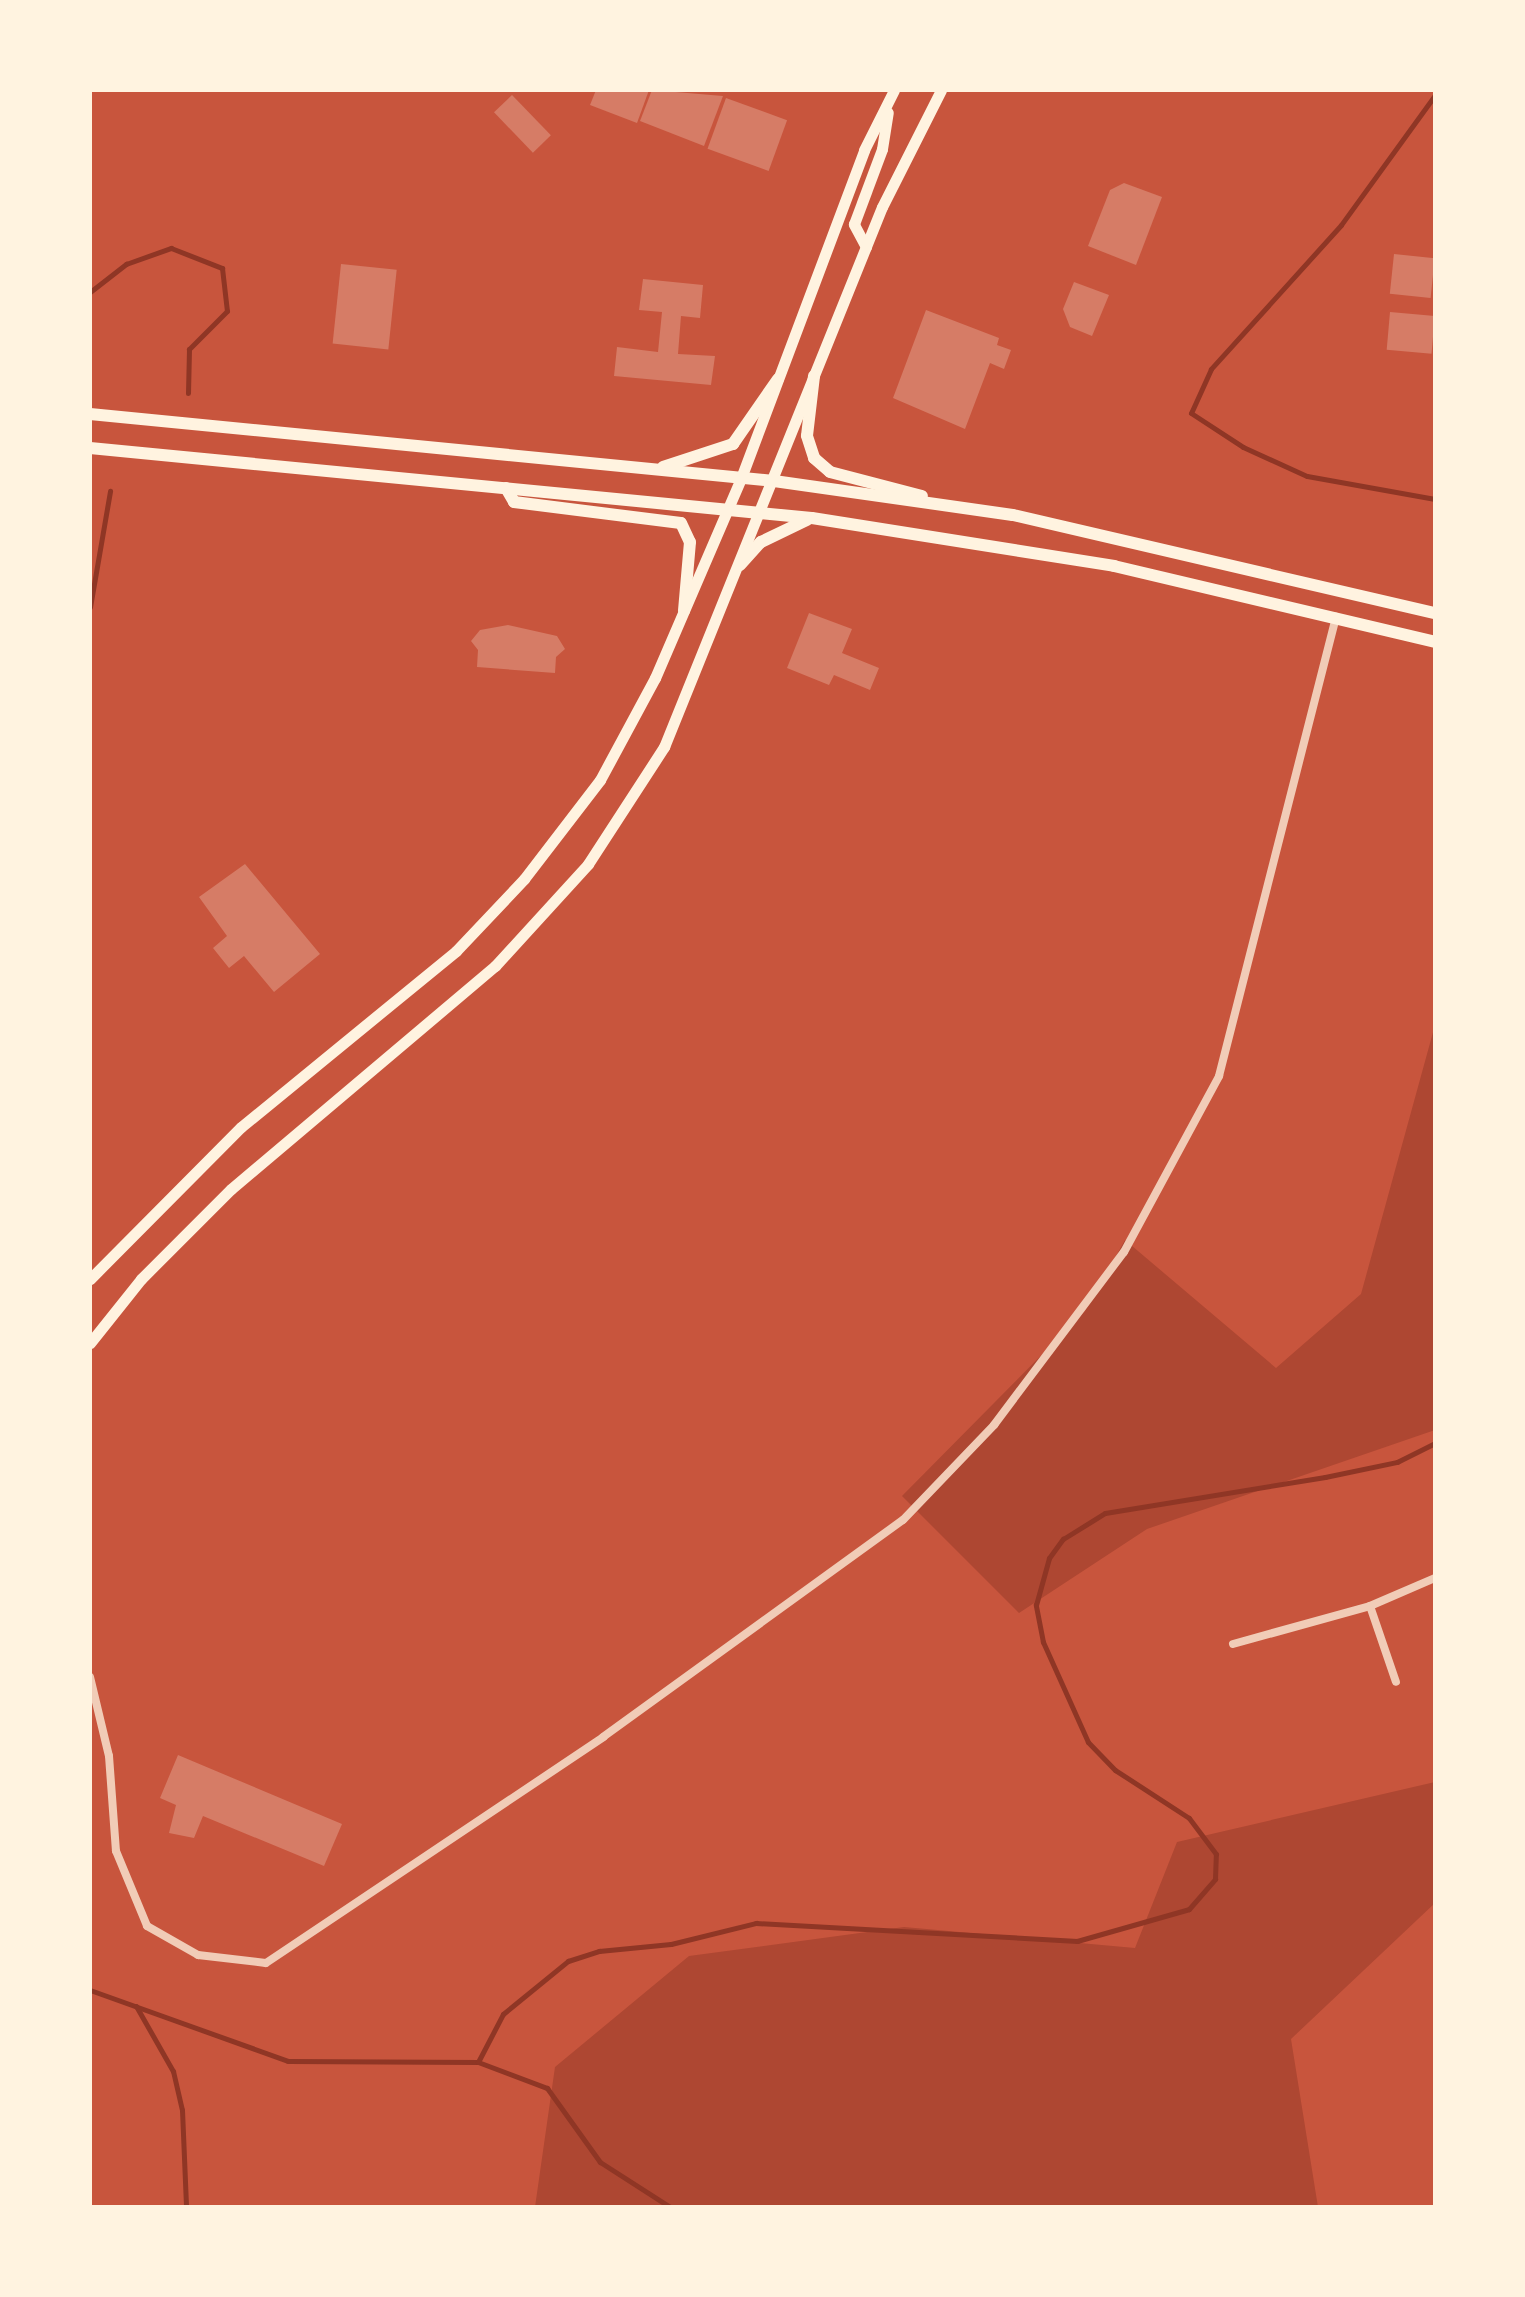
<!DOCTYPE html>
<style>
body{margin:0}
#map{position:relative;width:1525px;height:2297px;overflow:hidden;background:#c8553d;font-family:"Source Serif 4",serif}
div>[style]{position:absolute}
.green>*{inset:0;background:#ae4732}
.stream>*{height:5px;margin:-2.5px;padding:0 2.5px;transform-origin:2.5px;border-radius:2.5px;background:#8f3625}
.building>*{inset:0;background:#d67c66;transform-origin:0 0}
.minor>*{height:8px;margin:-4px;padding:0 4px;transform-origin:4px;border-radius:4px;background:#f1ccb7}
.secondary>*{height:11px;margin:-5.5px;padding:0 5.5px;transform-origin:5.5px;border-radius:5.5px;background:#fff3e0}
.primary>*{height:12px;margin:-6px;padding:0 6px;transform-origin:6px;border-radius:6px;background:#fff3e0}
span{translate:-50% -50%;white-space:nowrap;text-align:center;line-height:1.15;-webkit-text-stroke:8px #fff3e0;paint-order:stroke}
.frame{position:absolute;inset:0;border:92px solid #fff3e0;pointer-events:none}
</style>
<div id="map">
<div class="green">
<i style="clip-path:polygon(1435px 1025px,1435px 1430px,1147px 1529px,1019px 1613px,902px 1496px,1085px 1311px,1125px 1240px,1276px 1368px,1361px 1294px)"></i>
<i style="clip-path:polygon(1435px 1782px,1435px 1903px,1291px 2039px,1318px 2207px,535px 2207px,555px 2067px,689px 1956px,904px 1927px,1135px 1948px,1177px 1842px)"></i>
</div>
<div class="stream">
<i style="left:1435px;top:95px;width:160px;rotate:125.9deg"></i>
<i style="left:1341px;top:225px;width:194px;rotate:132.1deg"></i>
<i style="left:1211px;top:369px;width:48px;rotate:114.4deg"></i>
<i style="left:1191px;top:413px;width:62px;rotate:33.2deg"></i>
<i style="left:1243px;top:447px;width:70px;rotate:24.4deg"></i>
<i style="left:1307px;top:476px;width:130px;rotate:10.2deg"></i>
<i style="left:90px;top:292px;width:46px;rotate:-37.9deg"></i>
<i style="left:126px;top:264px;width:48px;rotate:-19.6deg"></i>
<i style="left:171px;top:248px;width:55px;rotate:21.4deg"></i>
<i style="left:222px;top:268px;width:43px;rotate:83.4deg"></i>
<i style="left:227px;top:311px;width:54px;rotate:135deg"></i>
<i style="left:189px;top:349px;width:44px;rotate:91.3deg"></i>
<i style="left:90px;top:607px;width:118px;rotate:-80.2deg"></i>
<i style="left:90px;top:1990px;width:210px;rotate:19.7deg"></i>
<i style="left:288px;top:2061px;width:190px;rotate:0.3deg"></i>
<i style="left:478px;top:2062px;width:74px;rotate:20.6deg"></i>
<i style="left:547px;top:2088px;width:91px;rotate:54.4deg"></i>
<i style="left:600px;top:2162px;width:83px;rotate:32.7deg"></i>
<i style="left:136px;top:2006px;width:75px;rotate:60.4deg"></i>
<i style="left:173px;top:2071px;width:40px;rotate:77deg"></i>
<i style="left:182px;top:2110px;width:97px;rotate:87.6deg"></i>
<i style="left:478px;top:2062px;width:54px;rotate:-62.5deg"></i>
<i style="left:503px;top:2014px;width:84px;rotate:-39.2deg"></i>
<i style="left:568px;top:1961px;width:33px;rotate:-18deg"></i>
<i style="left:599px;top:1951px;width:72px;rotate:-5.6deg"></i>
<i style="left:671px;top:1944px;width:88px;rotate:-13.9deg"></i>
<i style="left:756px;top:1923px;width:322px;rotate:3.2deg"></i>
<i style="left:1077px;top:1941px;width:116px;rotate:-15.9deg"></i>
<i style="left:1189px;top:1909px;width:40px;rotate:-49deg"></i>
<i style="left:1215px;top:1879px;width:25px;rotate:-88deg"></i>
<i style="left:1216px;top:1854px;width:45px;rotate:-126.9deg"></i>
<i style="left:1189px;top:1818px;width:88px;rotate:-147deg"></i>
<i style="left:1115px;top:1770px;width:39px;rotate:-134deg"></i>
<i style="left:1088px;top:1742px;width:110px;rotate:-114.2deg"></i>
<i style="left:1043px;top:1642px;width:38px;rotate:-101deg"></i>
<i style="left:1036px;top:1605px;width:49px;rotate:-74.5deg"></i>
<i style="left:1049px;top:1558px;width:24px;rotate:-54deg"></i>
<i style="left:1063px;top:1539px;width:49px;rotate:-31.8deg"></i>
<i style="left:1105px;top:1513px;width:223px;rotate:-9.3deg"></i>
<i style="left:1325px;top:1477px;width:74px;rotate:-11.8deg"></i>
<i style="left:1397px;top:1462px;width:42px;rotate:-26.6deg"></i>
</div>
<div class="building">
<i style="clip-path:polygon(596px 90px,649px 90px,637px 123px,590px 105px)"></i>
<i style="clip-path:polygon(652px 90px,723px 96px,704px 146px,640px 121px)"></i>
<i style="left:512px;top:95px;width:56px;height:25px;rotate:46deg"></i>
<i style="left:726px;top:98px;width:65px;height:54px;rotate:20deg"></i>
<i style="clip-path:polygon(1124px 183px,1162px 197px,1136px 265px,1088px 246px,1110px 190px)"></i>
<i style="left:1394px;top:254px;width:41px;height:40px;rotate:6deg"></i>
<i style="left:341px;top:264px;width:56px;height:80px;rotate:6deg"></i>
<i style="clip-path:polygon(643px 279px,703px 285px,700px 318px,681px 316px,678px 354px,715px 356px,711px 385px,614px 376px,617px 347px,658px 352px,662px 312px,639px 310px)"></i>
<i style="clip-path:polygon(1074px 282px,1109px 295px,1092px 336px,1070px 327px,1063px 309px)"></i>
<i style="clip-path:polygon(926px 310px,999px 338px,997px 345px,1011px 350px,1004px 369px,990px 363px,965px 429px,893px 398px)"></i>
<i style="left:1390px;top:312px;width:45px;height:38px;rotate:5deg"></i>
<i style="clip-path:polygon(809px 613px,852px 629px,842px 653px,879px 668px,870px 690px,834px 675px,829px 685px,787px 668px)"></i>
<i style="clip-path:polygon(508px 625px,557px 636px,565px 649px,556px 657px,555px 673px,477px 667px,478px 650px,471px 641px,480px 630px)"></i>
<i style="clip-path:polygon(245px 864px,320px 954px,274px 992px,244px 956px,229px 968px,213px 948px,227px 936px,199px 897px)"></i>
<i style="clip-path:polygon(178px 1755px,342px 1824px,324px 1866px,203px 1816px,194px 1838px,169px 1833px,176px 1805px,160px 1798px)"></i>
</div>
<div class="minor">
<i style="left:1370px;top:1606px;width:80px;rotate:71.1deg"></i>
<i style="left:1233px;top:1644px;width:142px;rotate:-15.5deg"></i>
<i style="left:1370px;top:1606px;width:71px;rotate:-23.3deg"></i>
<i style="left:90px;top:1677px;width:81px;rotate:76.5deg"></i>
<i style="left:109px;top:1756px;width:95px;rotate:85.8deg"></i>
<i style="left:116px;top:1851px;width:81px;rotate:67.5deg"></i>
<i style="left:147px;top:1926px;width:59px;rotate:29.6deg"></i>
<i style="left:198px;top:1955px;width:68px;rotate:6.7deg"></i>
<i style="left:266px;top:1963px;width:406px;rotate:-33.8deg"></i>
<i style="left:603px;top:1737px;width:370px;rotate:-35.9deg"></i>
<i style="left:903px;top:1520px;width:132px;rotate:-46.2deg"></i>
<i style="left:994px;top:1425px;width:216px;rotate:-53.1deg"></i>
<i style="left:1124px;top:1252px;width:200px;rotate:-61.6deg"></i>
<i style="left:1219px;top:1076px;width:474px;rotate:-75.7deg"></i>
</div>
<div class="secondary">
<i style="left:866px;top:247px;width:26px;rotate:-118deg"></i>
<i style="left:854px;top:224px;width:80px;rotate:-69.5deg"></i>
<i style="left:882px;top:149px;width:37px;rotate:-81deg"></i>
<i style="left:90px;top:1279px;width:214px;rotate:-45.2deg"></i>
<i style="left:241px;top:1127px;width:278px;rotate:-39.3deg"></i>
<i style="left:456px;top:951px;width:99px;rotate:-46.6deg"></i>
<i style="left:524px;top:879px;width:125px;rotate:-52.5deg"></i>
<i style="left:600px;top:780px;width:116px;rotate:-61.7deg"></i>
<i style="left:655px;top:678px;width:218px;rotate:-66.7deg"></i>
<i style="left:741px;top:478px;width:350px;rotate:-69.4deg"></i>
<i style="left:864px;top:150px;width:67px;rotate:-63.4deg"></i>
<i style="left:90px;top:1343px;width:82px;rotate:-51.4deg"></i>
<i style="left:141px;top:1279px;width:127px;rotate:-45deg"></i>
<i style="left:231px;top:1189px;width:346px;rotate:-40.2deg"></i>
<i style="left:495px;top:966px;width:138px;rotate:-47.6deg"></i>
<i style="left:588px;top:864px;width:140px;rotate:-57deg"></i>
<i style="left:664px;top:747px;width:582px;rotate:-68.02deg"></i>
<i style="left:882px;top:207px;width:131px;rotate:-63.2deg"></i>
</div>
<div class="primary">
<i style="left:814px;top:376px;width:60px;rotate:96.7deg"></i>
<i style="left:807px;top:436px;width:23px;rotate:72deg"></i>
<i style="left:814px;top:458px;width:21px;rotate:41deg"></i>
<i style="left:830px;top:472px;width:95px;rotate:14.6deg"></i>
<i style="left:90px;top:414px;width:687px;rotate:5.59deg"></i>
<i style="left:774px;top:481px;width:241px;rotate:8.1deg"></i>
<i style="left:1013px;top:515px;width:433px;rotate:13.1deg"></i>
<i style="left:90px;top:448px;width:725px;rotate:5.54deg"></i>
<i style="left:812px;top:518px;width:306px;rotate:9deg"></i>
<i style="left:1114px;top:566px;width:330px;rotate:13.3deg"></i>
<i style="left:663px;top:467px;width:74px;rotate:-18.2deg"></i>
<i style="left:733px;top:444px;width:79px;rotate:-55.3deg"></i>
<i style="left:506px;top:488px;width:16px;rotate:60deg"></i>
<i style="left:514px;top:502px;width:168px;rotate:7.2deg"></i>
<i style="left:681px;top:523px;width:21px;rotate:65deg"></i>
<i style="left:690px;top:542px;width:69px;rotate:95deg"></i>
<i style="left:740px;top:565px;width:31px;rotate:-48deg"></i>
<i style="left:761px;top:542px;width:51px;rotate:-25.6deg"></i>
</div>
<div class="frame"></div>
</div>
